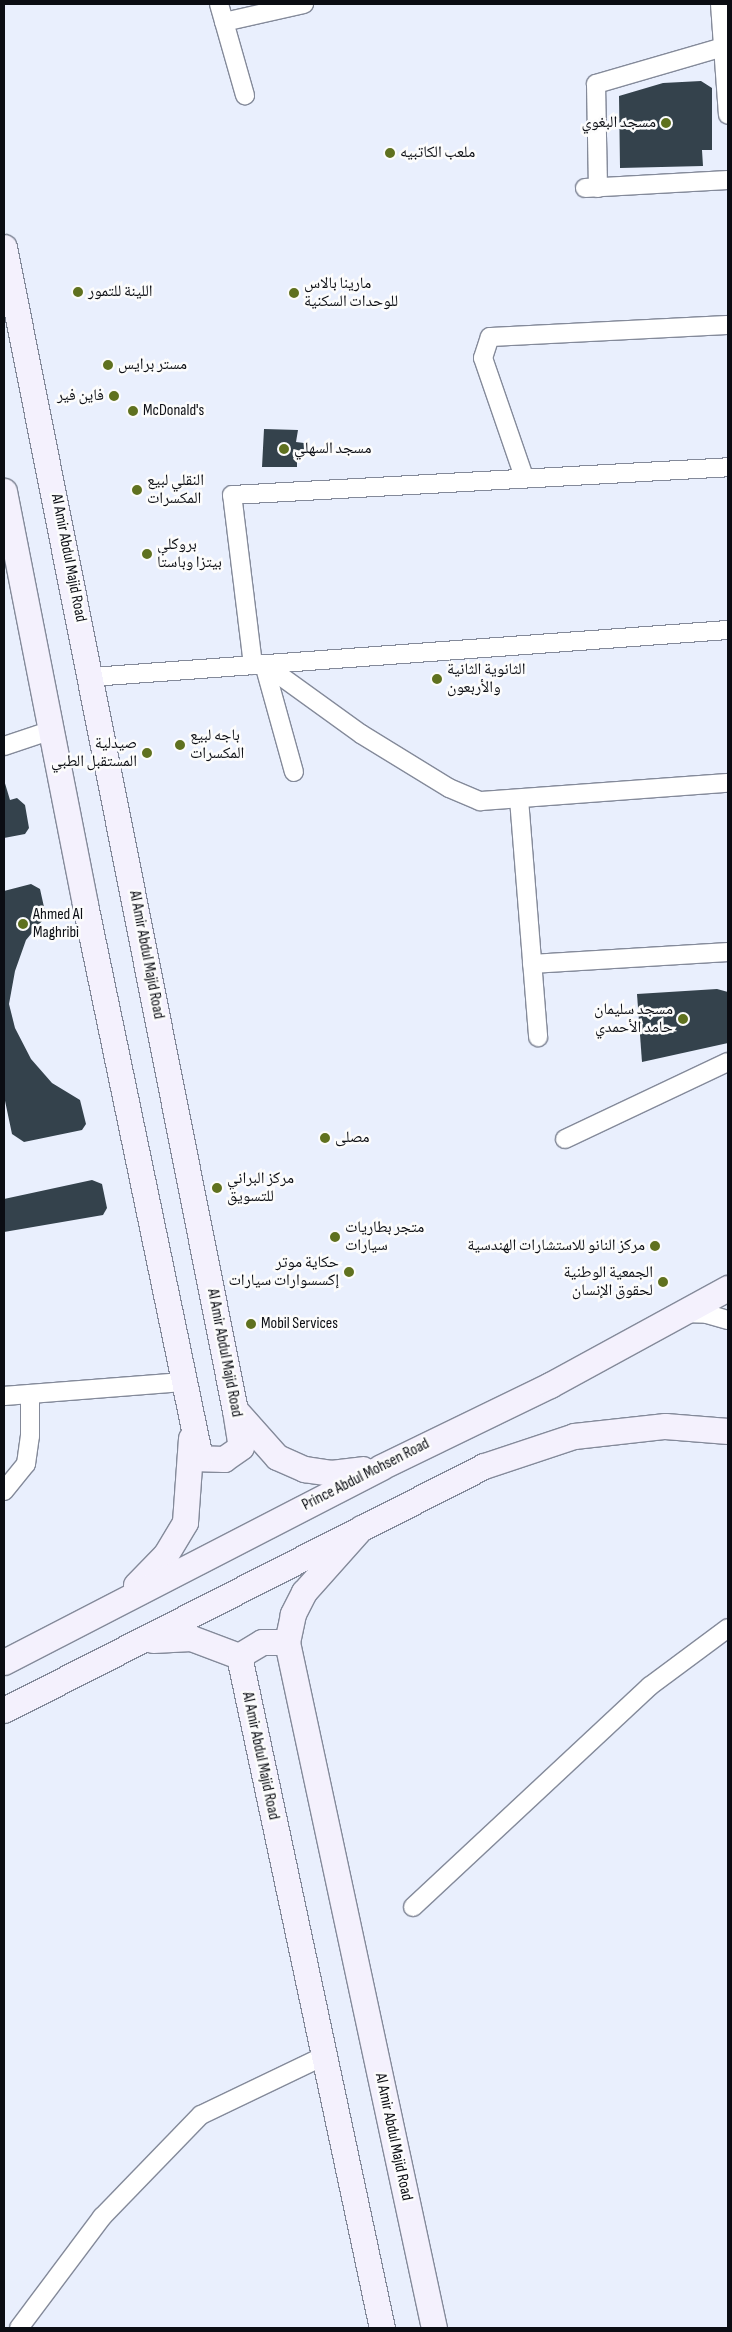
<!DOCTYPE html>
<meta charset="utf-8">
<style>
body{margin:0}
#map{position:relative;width:732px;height:2332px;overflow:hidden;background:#e9effd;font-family:"Sofia Sans Condensed","Noto Naskh Arabic",sans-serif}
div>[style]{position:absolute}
.building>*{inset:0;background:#34424c}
.roads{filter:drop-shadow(1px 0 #848a9a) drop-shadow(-1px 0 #848a9a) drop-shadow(0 1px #848a9a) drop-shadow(0 -1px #848a9a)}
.minor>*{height:18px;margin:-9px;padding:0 9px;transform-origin:9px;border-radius:9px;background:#fff}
.secondary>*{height:25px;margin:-12.5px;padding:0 12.5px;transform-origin:12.5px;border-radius:12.5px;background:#f4f1fd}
.dots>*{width:14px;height:14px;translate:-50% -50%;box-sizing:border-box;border:2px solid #fcfcfc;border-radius:50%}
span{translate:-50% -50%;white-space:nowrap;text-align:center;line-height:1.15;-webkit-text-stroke:5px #fcfcfc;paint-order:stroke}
.poi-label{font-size:16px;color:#0b0d13}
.right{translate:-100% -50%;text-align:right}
.left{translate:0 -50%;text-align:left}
.street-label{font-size:16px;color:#0b0d13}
.frame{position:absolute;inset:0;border:5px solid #0b0d13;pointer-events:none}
</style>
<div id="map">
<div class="building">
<i style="clip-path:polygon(701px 81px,712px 88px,712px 150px,702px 150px,703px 166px,620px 168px,619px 96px,663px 83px)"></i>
<i style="clip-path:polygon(264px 429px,298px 430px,296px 442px,304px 443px,304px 454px,297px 454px,297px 467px,262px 467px)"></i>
<i style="clip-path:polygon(4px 780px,10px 800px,17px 798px,25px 805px,29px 828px,25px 834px,4px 838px)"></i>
<i style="clip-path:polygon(31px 884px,40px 889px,46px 916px,26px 940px,15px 971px,9px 1004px,15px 1028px,31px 1059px,52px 1083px,80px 1100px,86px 1124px,82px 1130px,24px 1142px,12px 1134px,4px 1096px,4px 891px)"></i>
<i style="clip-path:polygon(717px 989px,728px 992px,728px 1043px,642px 1062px,637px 994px)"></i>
<i style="clip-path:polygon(92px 1180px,102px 1184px,107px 1208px,103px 1215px,4px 1232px,4px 1199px)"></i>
</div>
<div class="roads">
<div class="minor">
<i style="left:219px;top:4px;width:95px;rotate:74.1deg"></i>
<i style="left:720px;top:4px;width:111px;rotate:85.9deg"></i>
<i style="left:224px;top:22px;width:82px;rotate:-12.7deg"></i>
<i style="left:585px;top:188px;width:143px;rotate:-3.2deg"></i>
<i style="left:598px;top:188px;width:104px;rotate:-91.1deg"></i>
<i style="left:596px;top:84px;width:132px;rotate:-16.2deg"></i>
<i style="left:524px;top:477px;width:126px;rotate:-109deg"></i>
<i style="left:483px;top:358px;width:22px;rotate:-72deg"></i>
<i style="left:490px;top:337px;width:238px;rotate:-2.9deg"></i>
<i style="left:264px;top:664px;width:120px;rotate:35.8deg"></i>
<i style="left:361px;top:734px;width:103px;rotate:31.5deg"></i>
<i style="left:449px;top:788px;width:34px;rotate:23deg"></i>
<i style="left:480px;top:801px;width:249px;rotate:-4.2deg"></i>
<i style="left:264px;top:664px;width:112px;rotate:74.5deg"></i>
<i style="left:253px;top:665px;width:171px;rotate:-97deg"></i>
<i style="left:232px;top:495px;width:497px;rotate:-3.2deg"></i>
<i style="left:92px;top:677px;width:638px;rotate:-4.23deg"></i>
<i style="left:4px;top:746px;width:51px;rotate:-18.4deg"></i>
<i style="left:519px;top:799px;width:239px;rotate:85.4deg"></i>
<i style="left:532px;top:964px;width:196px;rotate:-3.5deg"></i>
<i style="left:565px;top:1139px;width:180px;rotate:-25.3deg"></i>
<i style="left:682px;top:1313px;width:25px;rotate:2deg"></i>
<i style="left:707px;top:1314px;width:22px;rotate:16deg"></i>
<i style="left:4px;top:1396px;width:180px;rotate:-4.5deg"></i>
<i style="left:4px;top:1491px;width:35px;rotate:-51deg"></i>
<i style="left:26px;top:1464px;width:28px;rotate:-82deg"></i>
<i style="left:30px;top:1436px;width:42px;rotate:-90deg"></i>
<i style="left:413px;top:1907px;width:324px;rotate:-43deg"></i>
<i style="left:650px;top:1686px;width:97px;rotate:-36.6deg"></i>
<i style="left:19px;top:2328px;width:139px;rotate:-53.2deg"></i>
<i style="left:102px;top:2217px;width:142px;rotate:-45.9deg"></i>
<i style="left:201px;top:2115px;width:134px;rotate:-25.6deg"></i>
</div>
<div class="secondary">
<i style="left:4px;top:247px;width:1186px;rotate:78.77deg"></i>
<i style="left:235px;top:1410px;width:37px;rotate:81deg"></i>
<i style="left:241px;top:1447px;width:21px;rotate:145deg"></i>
<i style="left:224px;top:1459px;width:24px;rotate:-178deg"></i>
<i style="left:200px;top:1458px;width:566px;rotate:-101.73deg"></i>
<i style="left:85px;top:904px;width:421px;rotate:-101.1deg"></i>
<i style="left:237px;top:1412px;width:60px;rotate:48.4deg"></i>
<i style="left:277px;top:1457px;width:30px;rotate:24deg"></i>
<i style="left:304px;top:1469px;width:27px;rotate:8deg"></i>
<i style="left:331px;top:1473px;width:32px;rotate:-7deg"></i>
<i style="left:361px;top:1528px;width:86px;rotate:131.7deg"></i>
<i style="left:304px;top:1592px;width:25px;rotate:117deg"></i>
<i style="left:293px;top:1614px;width:29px;rotate:102deg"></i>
<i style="left:287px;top:1642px;width:702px;rotate:77.91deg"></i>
<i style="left:136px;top:1585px;width:43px;rotate:-45.9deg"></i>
<i style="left:166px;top:1554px;width:37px;rotate:-59deg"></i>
<i style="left:185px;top:1522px;width:84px;rotate:-85.9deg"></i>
<i style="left:153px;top:1640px;width:38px;rotate:-3deg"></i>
<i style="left:191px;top:1638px;width:51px;rotate:20.6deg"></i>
<i style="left:287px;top:1642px;width:25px;rotate:180deg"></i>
<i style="left:262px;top:1642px;width:27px;rotate:149deg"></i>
<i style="left:239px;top:1656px;width:687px;rotate:77.99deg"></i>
<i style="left:4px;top:1662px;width:424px;rotate:-27.3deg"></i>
<i style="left:381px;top:1467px;width:188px;rotate:-25.9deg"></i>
<i style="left:550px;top:1385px;width:203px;rotate:-28.6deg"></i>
<i style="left:4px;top:1710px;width:538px;rotate:-26.95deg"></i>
<i style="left:484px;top:1466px;width:95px;rotate:-18.4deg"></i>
<i style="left:574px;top:1436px;width:92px;rotate:-6.3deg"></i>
<i style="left:665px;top:1426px;width:63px;rotate:4.5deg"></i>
</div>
</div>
<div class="dots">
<i style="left:666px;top:123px;background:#5f711f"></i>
<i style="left:390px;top:153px;background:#5f711f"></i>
<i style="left:78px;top:292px;background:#5f711f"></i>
<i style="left:294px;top:293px;background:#5f711f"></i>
<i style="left:108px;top:365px;background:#5f711f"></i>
<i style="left:114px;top:396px;background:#5f711f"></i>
<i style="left:133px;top:411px;background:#5f711f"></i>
<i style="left:284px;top:449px;background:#5f711f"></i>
<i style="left:137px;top:490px;background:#5f711f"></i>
<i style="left:147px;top:554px;background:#5f711f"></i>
<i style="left:437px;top:679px;background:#5f711f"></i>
<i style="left:180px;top:745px;background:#5f711f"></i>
<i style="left:147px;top:753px;background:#5f711f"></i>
<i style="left:23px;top:924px;background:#5f711f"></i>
<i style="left:683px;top:1019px;background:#5f711f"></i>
<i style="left:325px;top:1138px;background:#5f711f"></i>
<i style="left:217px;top:1188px;background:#5f711f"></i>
<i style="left:335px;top:1237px;background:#5f711f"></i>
<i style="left:655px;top:1246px;background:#5f711f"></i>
<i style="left:349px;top:1272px;background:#5f711f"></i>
<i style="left:663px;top:1282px;background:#5f711f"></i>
<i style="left:251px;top:1324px;background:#5f711f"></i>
</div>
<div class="poi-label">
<span class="right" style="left:656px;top:123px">مسجد البغوي</span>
<span class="left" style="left:400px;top:153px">ملعب الكاتبيه</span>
<span class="left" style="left:304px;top:293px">مارينا بالاس<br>للوحدات السكنية</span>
<span class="left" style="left:88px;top:292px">اللينة للتمور</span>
<span class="left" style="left:118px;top:365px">مستر برايس</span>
<span class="right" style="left:104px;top:396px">فاين فير</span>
<span class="left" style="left:143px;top:411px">McDonald's</span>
<span class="left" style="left:294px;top:449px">مسجد السهلي</span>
<span class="left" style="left:147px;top:490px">النقلي لبيع<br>المكسرات</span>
<span class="left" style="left:157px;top:554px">بروكلي<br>بيتزا وباستا</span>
<span class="left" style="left:447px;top:679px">الثانوية الثانية<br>والأربعون</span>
<span class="left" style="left:190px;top:745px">باجه لبيع<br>المكسرات</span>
<span class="right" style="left:137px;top:753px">صيدلية<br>المستقبل الطبي</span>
<span class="left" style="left:33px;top:924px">Ahmed Al<br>Maghribi</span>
<span class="right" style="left:673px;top:1019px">مسجد سليمان<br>حامد الأحمدي</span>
<span class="left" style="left:335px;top:1138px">مصلى</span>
<span class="left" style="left:227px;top:1188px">مركز البراني<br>للتسويق</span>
<span class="left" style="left:345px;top:1237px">متجر بطاريات<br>سيارات</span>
<span class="right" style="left:645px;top:1246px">مركز النانو للاستشارات الهندسية</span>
<span class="right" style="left:339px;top:1272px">حكاية موتر<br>إكسسوارات سيارات</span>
<span class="right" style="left:653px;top:1282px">الجمعية الوطنية<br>لحقوق الإنسان</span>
<span class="left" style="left:261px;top:1324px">Mobil Services</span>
</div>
<div class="street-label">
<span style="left:68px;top:558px;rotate:79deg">Al Amir Abdul Majid Road</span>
<span style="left:146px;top:955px;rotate:79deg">Al Amir Abdul Majid Road</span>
<span style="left:224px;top:1353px;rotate:79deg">Al Amir Abdul Majid Road</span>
<span style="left:366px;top:1475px;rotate:-27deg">Prince Abdul Mohsen Road</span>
<span style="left:260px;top:1756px;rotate:78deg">Al Amir Abdul Majid Road</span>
<span style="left:393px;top:2137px;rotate:78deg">Al Amir Abdul Majid Road</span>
</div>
<div class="frame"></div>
</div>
